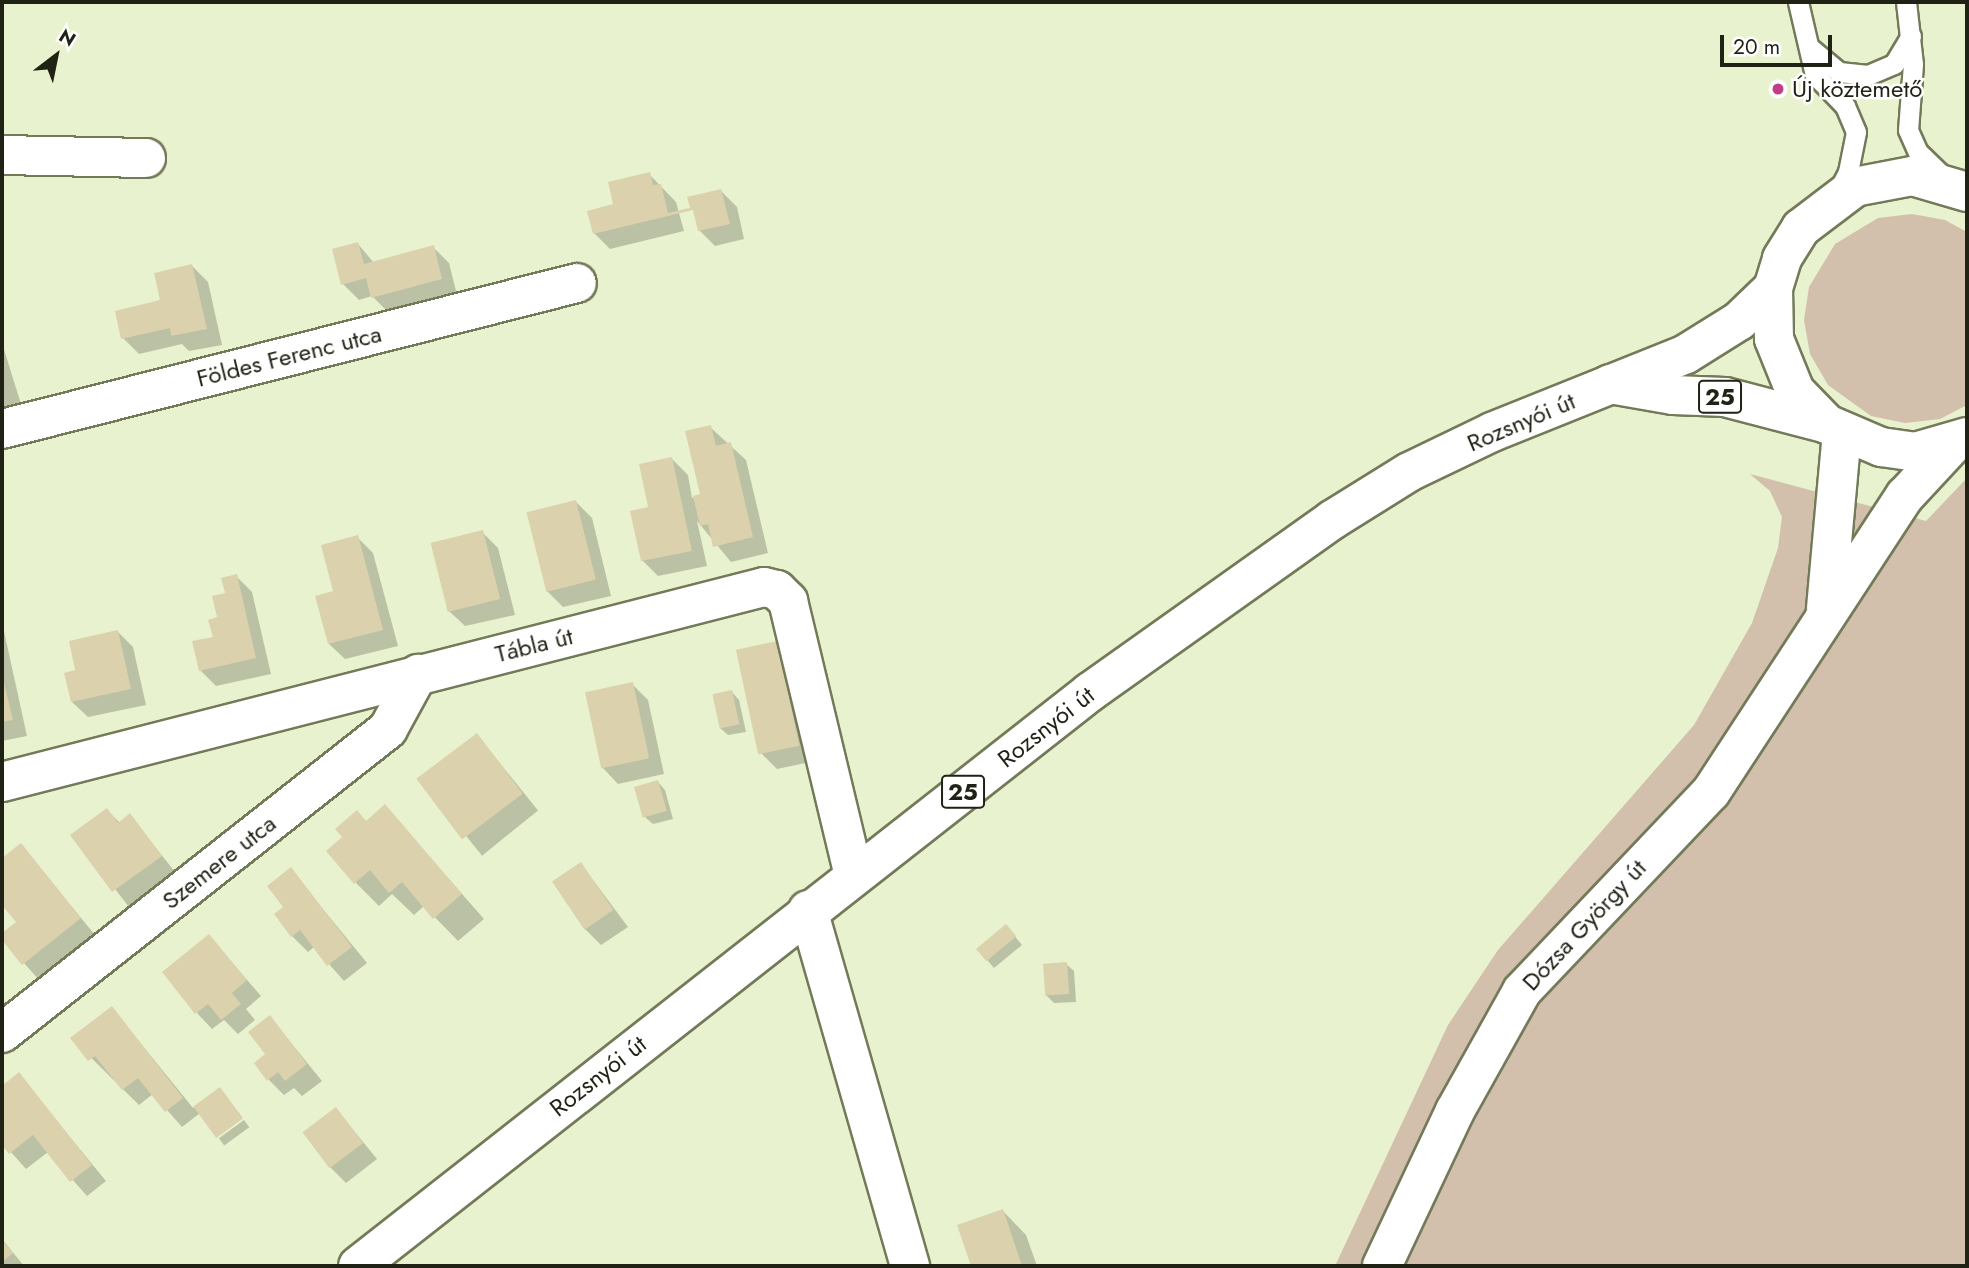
<!DOCTYPE html>
<meta charset="utf-8">
<style>
body{margin:0}
#map{position:relative;width:1969px;height:1268px;overflow:hidden;background:#e9f2ce;font-family:Jost,sans-serif}
div>[style]{position:absolute}
.green>*{inset:0;background:#d2bfac}
.shadow>*{inset:0;background:#0003;transform-origin:0 0}
.building>*{inset:0;background:#dbd1ad;transform-origin:0 0}
.roads{filter:drop-shadow(2px 0 #737a59) drop-shadow(-2px 0 #737a59) drop-shadow(0 2px #737a59) drop-shadow(0 -2px #737a59)}
.service>*{height:19px;margin:-9.5px;padding:0 9.5px;transform-origin:9.5px;border-radius:9.5px;background:#fff}
.minor>*{height:38px;margin:-19px;padding:0 19px;transform-origin:19px;border-radius:19px;background:#fff}
.secondary>*{height:38px;margin:-19px;padding:0 19px;transform-origin:19px;border-radius:19px;background:#fff}
.primary>*{height:38px;margin:-19px;padding:0 19px;transform-origin:19px;border-radius:19px;background:#fff}
.dots>*{width:19px;height:19px;translate:-50% -50%;box-sizing:border-box;border:4px solid #fff;border-radius:50%}
span{translate:-50% -50%;white-space:nowrap;text-align:center;line-height:1.15;-webkit-text-stroke:5px #fff;paint-order:stroke}
.shield-label span{padding:2px 5px;background:#fff;border:2px solid;border-radius:5px;-webkit-text-stroke-width:0}
.shield-label{font-size:23px;color:#1f2215;font-weight:700}
.poi-label{font-size:24px;color:#1f2215}
.left{translate:0 -50%;text-align:left}
.street-label{font-size:24px;color:#1f2215}
.frame{position:absolute;inset:0;border:4px solid #1f2215;pointer-events:none}
.north{position:absolute;left:21px;top:21px;width:70px;height:70px;-webkit-text-stroke:5px #fff;paint-order:stroke;rotate:32deg;font-size:19px;font-weight:700;line-height:28px;text-align:center;color:#1f2215}
.north::after{content:'';display:block;margin:auto;width:24px;height:32px;background:#1f2215;clip-path:polygon(50% 0,100% 100%,50% 72%,0 100%)}
.scale{position:absolute;left:1720px;top:35px;width:112px;height:32px;box-sizing:border-box;border:4px solid #1f2215;border-top:0;padding-left:9px;font-size:21px;line-height:24px;white-space:nowrap;color:#1f2215;-webkit-text-stroke:5px #fff;paint-order:stroke}
</style>
<div id="map">
<div class="green">
<i style="clip-path:polygon(1912px 214px,1945px 220px,1967px 232px,1967px 405px,1940px 419px,1905px 423px,1871px 416px,1828px 385px,1810px 354px,1804px 320px,1809px 287px,1835px 244px,1878px 218px)"></i>
<i style="clip-path:polygon(1750px 474px,1926px 521px,1967px 478px,1967px 1266px,1335px 1266px,1448px 1025px,1498px 950px,1694px 725px,1752px 623px,1778px 548px,1782px 517px,1770px 491px)"></i>
</div>
<div class="shadow">
<i style="clip-path:polygon(649px 174px,676px 202px,684px 231px,610px 249px,594px 233px)"></i>
<i style="clip-path:polygon(721px 191px,737px 207px,744px 239px,715px 246px,699px 230px)"></i>
<i style="clip-path:polygon(358px 244px,374px 263px,433px 247px,449px 263px,457px 295px,389px 313px,372px 296px,359px 300px,343px 284px)"></i>
<i style="clip-path:polygon(192px 266px,208px 282px,222px 345px,189px 351px,182px 344px,139px 354px,123px 338px)"></i>
<i style="clip-path:polygon(2px 343px,21px 404px,2px 411px)"></i>
<i style="clip-path:polygon(710px 427px,746px 460px,768px 553px,731px 562px,697px 521px,707px 566px,658px 576px,642px 560px,650px 509px,672px 459px,688px 475px,692px 498px,702px 495px)"></i>
<i style="clip-path:polygon(576px 502px,592px 518px,611px 596px,563px 607px,547px 591px)"></i>
<i style="clip-path:polygon(482px 532px,498px 548px,515px 615px,465px 626px,449px 611px)"></i>
<i style="clip-path:polygon(357px 537px,373px 553px,398px 646px,345px 659px,329px 644px,335px 592px)"></i>
<i style="clip-path:polygon(236px 576px,252px 592px,271px 674px,216px 686px,200px 670px)"></i>
<i style="clip-path:polygon(2px 622px,27px 736px,2px 741px)"></i>
<i style="clip-path:polygon(117px 631px,133px 647px,146px 705px,88px 717px,72px 702px,78px 671px)"></i>
<i style="clip-path:polygon(777px 643px,793px 659px,815px 761px,777px 769px,761px 753px)"></i>
<i style="clip-path:polygon(632px 684px,648px 700px,664px 774px,618px 784px,603px 768px)"></i>
<i style="clip-path:polygon(732px 692px,739px 700px,746px 732px,728px 735px,720px 728px)"></i>
<i style="left:477px;top:735px;width:97px;height:72px;rotate:51deg"></i>
<i style="clip-path:polygon(658px 782px,665px 790px,673px 819px,653px 824px,645px 817px)"></i>
<i style="clip-path:polygon(385px 806px,484px 919px,458px 941px,424px 906px,414px 915px,392px 894px,379px 906px,355px 882px,367px 822px)"></i>
<i style="clip-path:polygon(107px 810px,120px 823px,130px 816px,176px 873px,129px 907px,73px 835px)"></i>
<i style="clip-path:polygon(21px 845px,95px 935px,39px 980px,2px 938px,18px 922px,2px 902px,2px 860px)"></i>
<i style="clip-path:polygon(581px 864px,628px 927px,601px 945px,585px 929px)"></i>
<i style="clip-path:polygon(291px 870px,367px 963px,344px 981px,314px 947px,308px 952px,292px 936px,286px 908px)"></i>
<i style="clip-path:polygon(1013px 934px,1022px 945px,994px 968px,978px 949px)"></i>
<i style="clip-path:polygon(209px 936px,261px 996px,246px 1009px,255px 1020px,238px 1034px,224px 1020px,212px 1029px,197px 1013px)"></i>
<i style="clip-path:polygon(1066px 964px,1074px 971px,1076px 1002px,1054px 1003px,1046px 995px)"></i>
<i style="clip-path:polygon(112px 1008px,193px 1108px,220px 1089px,242px 1117px,216px 1135px,200px 1113px,182px 1127px,153px 1094px,139px 1105px,72px 1039px)"></i>
<i style="clip-path:polygon(270px 1017px,322px 1081px,302px 1096px,294px 1088px,284px 1095px,269px 1080px)"></i>
<i style="clip-path:polygon(19px 1075px,106px 1181px,87px 1196px,48px 1152px,26px 1169px,2px 1142px,2px 1088px)"></i>
<i style="clip-path:polygon(336px 1109px,377px 1159px,346px 1183px,330px 1167px)"></i>
<i style="left:244px;top:1120px;width:9px;height:31px;rotate:54deg"></i>
<i style="clip-path:polygon(1003px 1211px,1026px 1235px,1037px 1266px,973px 1266px,959px 1226px)"></i>
<i style="clip-path:polygon(2px 1239px,24px 1266px,2px 1266px)"></i>
</div>
<div class="building">
<i style="clip-path:polygon(650px 172px,653px 185px,661px 184px,668px 213px,690px 208px,687px 197px,721px 189px,730px 224px,698px 231px,693px 210px,593px 234px,587px 211px,613px 204px,608px 182px)"></i>
<i style="clip-path:polygon(358px 242px,364px 264px,434px 245px,442px 279px,371px 298px,366px 278px,341px 285px,332px 249px)"></i>
<i style="clip-path:polygon(192px 264px,207px 329px,171px 336px,170px 328px,121px 339px,115px 311px,160px 300px,154px 273px)"></i>
<i style="clip-path:polygon(711px 425px,716px 446px,731px 442px,753px 537px,713px 547px,708px 524px,700px 526px,693px 496px,700px 494px,685px 431px)"></i>
<i style="clip-path:polygon(672px 457px,692px 551px,641px 561px,630px 511px,648px 507px,639px 464px)"></i>
<i style="left:576px;top:500px;width:82px;height:51px;rotate:76deg"></i>
<i style="left:483px;top:530px;width:71px;height:54px;rotate:76deg"></i>
<i style="clip-path:polygon(358px 535px,383px 630px,328px 644px,315px 596px,333px 591px,321px 545px)"></i>
<i style="clip-path:polygon(237px 574px,256px 658px,199px 671px,192px 641px,213px 637px,208px 620px,217px 617px,212px 596px,225px 593px,221px 578px)"></i>
<i style="clip-path:polygon(118px 630px,131px 689px,71px 702px,64px 673px,75px 670px,69px 641px)"></i>
<i style="left:777px;top:641px;width:107px;height:42px;rotate:78deg"></i>
<i style="clip-path:polygon(2px 675px,13px 720px,2px 722px)"></i>
<i style="left:633px;top:682px;width:78px;height:49px;rotate:78deg"></i>
<i style="left:732px;top:690px;width:35px;height:20px;rotate:78deg"></i>
<i style="left:477px;top:733px;width:76px;height:76px;rotate:53deg"></i>
<i style="left:658px;top:780px;width:32px;height:25px;rotate:74deg"></i>
<i style="clip-path:polygon(385px 804px,462px 894px,433px 919px,402px 882px,389px 893px,370px 870px,354px 884px,326px 851px,342px 837px,335px 829px,357px 810px,366px 821px)"></i>
<i style="clip-path:polygon(107px 808px,118px 823px,130px 813px,162px 856px,112px 892px,70px 835px)"></i>
<i style="clip-path:polygon(21px 843px,81px 918px,22px 965px,2px 940px,2px 933px,16px 922px,2px 905px,2px 858px)"></i>
<i style="left:581px;top:862px;width:58px;height:35px;rotate:56deg"></i>
<i style="clip-path:polygon(291px 867px,352px 947px,327px 966px,300px 930px,291px 937px,274px 914px,283px 907px,267px 886px)"></i>
<i style="left:1006px;top:924px;width:16px;height:39px;rotate:50deg"></i>
<i style="clip-path:polygon(209px 934px,247px 980px,232px 993px,241px 1004px,221px 1020px,208px 1004px,195px 1014px,162px 972px)"></i>
<i style="left:1067px;top:962px;width:32px;height:24px;rotate:86deg"></i>
<i style="clip-path:polygon(112px 1006px,183px 1098px,165px 1112px,138px 1078px,122px 1090px,95px 1056px,88px 1061px,70px 1038px)"></i>
<i style="clip-path:polygon(270px 1015px,307px 1064px,285px 1081px,278px 1072px,267px 1081px,254px 1063px,265px 1054px,248px 1032px)"></i>
<i style="clip-path:polygon(19px 1072px,92px 1165px,70px 1182px,33px 1135px,9px 1154px,2px 1145px,2px 1086px)"></i>
<i style="left:220px;top:1087px;width:39px;height:33px;rotate:54deg"></i>
<i style="left:336px;top:1107px;width:45px;height:42px;rotate:53deg"></i>
<i style="clip-path:polygon(1003px 1209px,1022px 1266px,971px 1266px,957px 1225px)"></i>
<i style="clip-path:polygon(2px 1240px,13px 1253px,2px 1262px)"></i>
</div>
<div class="roads">
<div class="service">
<i style="left:1798px;top:2px;width:75px;rotate:76.9deg"></i>
<i style="left:1815px;top:75px;width:43px;rotate:45.9deg"></i>
<i style="left:1845px;top:106px;width:28px;rotate:67deg"></i>
<i style="left:1856px;top:132px;width:41px;rotate:101.3deg"></i>
<i style="left:1848px;top:172px;width:22px;rotate:117deg"></i>
<i style="left:1906px;top:2px;width:62px;rotate:83.6deg"></i>
<i style="left:1913px;top:64px;width:66px;rotate:94.3deg"></i>
<i style="left:1908px;top:130px;width:24px;rotate:66deg"></i>
<i style="left:1918px;top:152px;width:36px;rotate:44deg"></i>
<i style="left:1809px;top:47px;width:39px;rotate:40deg"></i>
<i style="left:1839px;top:72px;width:29px;rotate:6deg"></i>
<i style="left:1868px;top:75px;width:28px;rotate:-23deg"></i>
<i style="left:1894px;top:64px;width:33px;rotate:-59deg"></i>
</div>
<div class="minor">
<i style="left:2px;top:155px;width:144px;rotate:1.2deg"></i>
<i style="left:2px;top:429px;width:593px;rotate:-14.25deg"></i>
<i style="left:2px;top:782px;width:787px;rotate:-14.35deg"></i>
<i style="left:764px;top:587px;width:13px;rotate:13deg"></i>
<i style="left:777px;top:590px;width:16px;rotate:45deg"></i>
<i style="left:788px;top:601px;width:283px;rotate:76.5deg"></i>
<i style="left:808px;top:910px;width:370px;rotate:74deg"></i>
<i style="left:2px;top:1033px;width:491px;rotate:-38.2deg"></i>
<i style="left:388px;top:729px;width:63px;rotate:-61.4deg"></i>
</div>
<div class="secondary">
<i style="left:1826px;top:608px;width:177px;rotate:-84.8deg"></i>
<i style="left:1382px;top:1266px;width:171px;rotate:-64.8deg"></i>
<i style="left:1455px;top:1111px;width:137px;rotate:-60.8deg"></i>
<i style="left:1522px;top:991px;width:274px;rotate:-46.5deg"></i>
<i style="left:1711px;top:792px;width:354px;rotate:-56.8deg"></i>
<i style="left:1905px;top:496px;width:72px;rotate:-47.2deg"></i>
</div>
<div class="primary">
<i style="left:1967px;top:192px;width:57px;rotate:-163.8deg"></i>
<i style="left:1912px;top:176px;width:58px;rotate:169.1deg"></i>
<i style="left:1855px;top:187px;width:68px;rotate:142.8deg"></i>
<i style="left:1801px;top:228px;width:36px;rotate:122deg"></i>
<i style="left:1782px;top:259px;width:30px;rotate:107deg"></i>
<i style="left:1773px;top:288px;width:51px;rotate:88.9deg"></i>
<i style="left:1774px;top:339px;width:56px;rotate:68deg"></i>
<i style="left:1795px;top:391px;width:46px;rotate:45.9deg"></i>
<i style="left:1827px;top:424px;width:59px;rotate:23.1deg"></i>
<i style="left:1881px;top:447px;width:34px;rotate:8deg"></i>
<i style="left:1915px;top:452px;width:54px;rotate:-16.1deg"></i>
<i style="left:1610px;top:384px;width:64px;rotate:9.9deg"></i>
<i style="left:1673px;top:395px;width:52px;rotate:2.2deg"></i>
<i style="left:1725px;top:397px;width:102px;rotate:14.7deg"></i>
<i style="left:358px;top:1266px;width:930px;rotate:-38.1deg"></i>
<i style="left:1090px;top:692px;width:297px;rotate:-35.4deg"></i>
<i style="left:1332px;top:520px;width:91px;rotate:-31.9deg"></i>
<i style="left:1409px;top:472px;width:92px;rotate:-25.7deg"></i>
<i style="left:1492px;top:432px;width:209px;rotate:-21.9deg"></i>
<i style="left:1686px;top:354px;width:62px;rotate:-31.9deg"></i>
<i style="left:1739px;top:321px;width:47px;rotate:-44.1deg"></i>
</div>
</div>
<div class="dots">
<i style="left:1778px;top:89px;background:#c03e85"></i>
</div>
<div class="shield-label">
<span style="left:1720px;top:397px">25</span>
<span style="left:963px;top:792px">25</span>
</div>
<div class="poi-label">
<span class="left" style="left:1792px;top:89px">Új köztemető</span>
</div>
<div class="street-label">
<span style="left:289px;top:356px;rotate:-14deg">Földes Ferenc utca</span>
<span style="left:1521px;top:422px;rotate:-23deg">Rozsnyói út</span>
<span style="left:534px;top:645px;rotate:-14deg">Tábla út</span>
<span style="left:1046px;top:727px;rotate:-38deg">Rozsnyói út</span>
<span style="left:219px;top:862px;rotate:-38deg">Szemere utca</span>
<span style="left:1584px;top:925px;rotate:-47deg">Dózsa György út</span>
<span style="left:598px;top:1076px;rotate:-38deg">Rozsnyói út</span>
</div>
<div class="frame"></div>
<div class="north">N</div>
<div class="scale">20 m</div>
</div>
